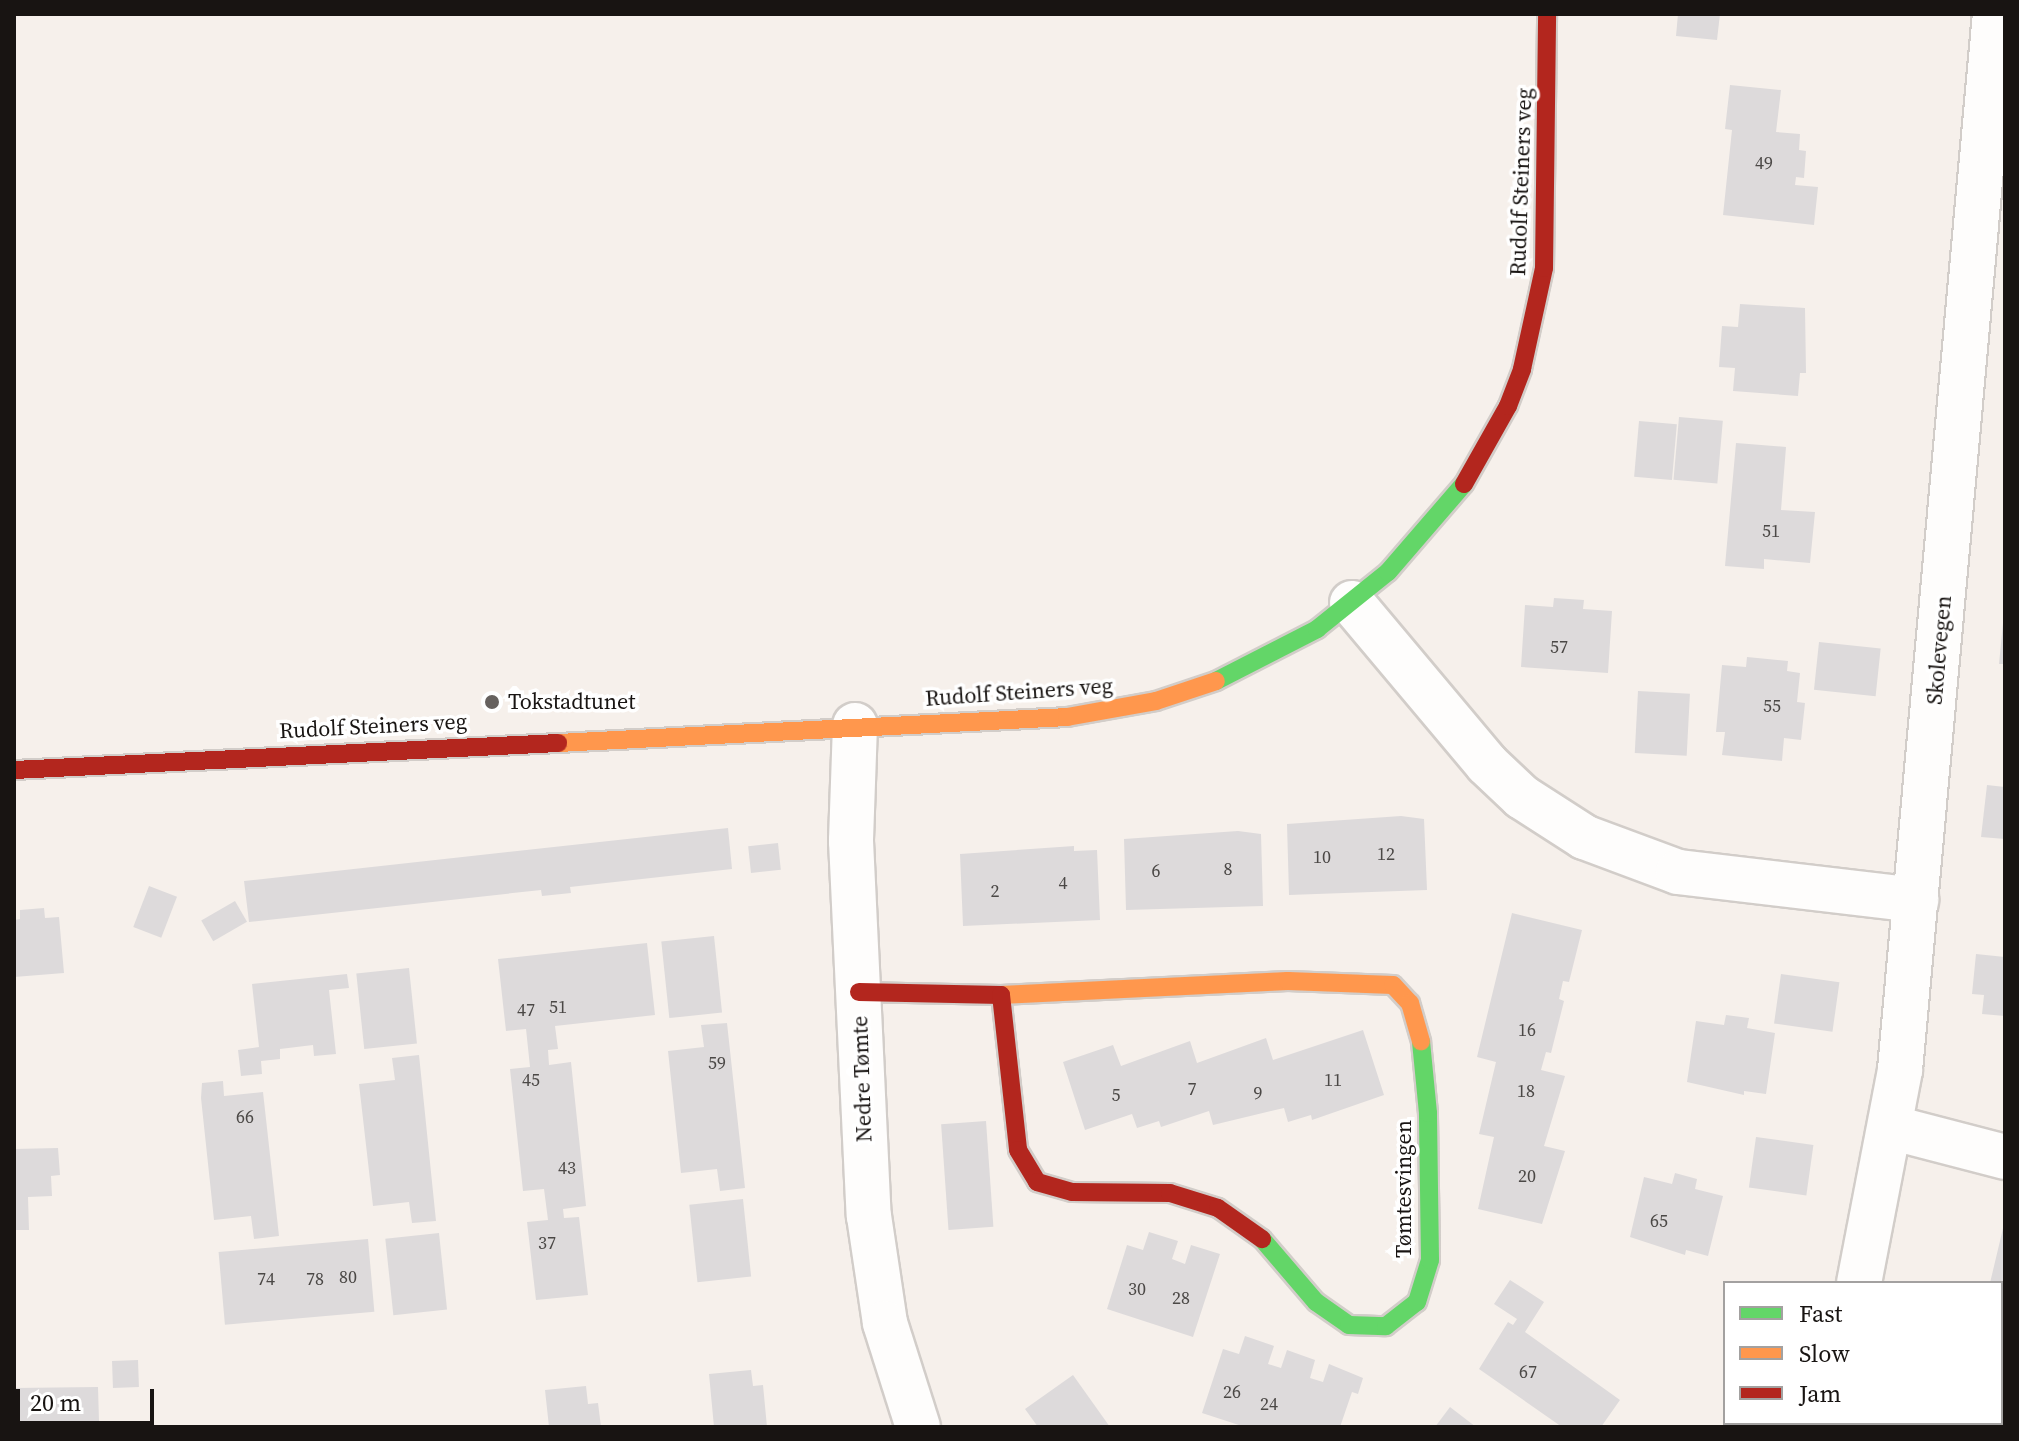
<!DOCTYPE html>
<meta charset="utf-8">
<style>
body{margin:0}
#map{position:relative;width:2019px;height:1441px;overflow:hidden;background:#f6f0eb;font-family:"Source Serif 4",serif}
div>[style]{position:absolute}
.building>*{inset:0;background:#dddadb;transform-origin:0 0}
.roads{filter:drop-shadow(2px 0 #d2cdc9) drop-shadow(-2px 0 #d2cdc9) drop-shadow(0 2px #d2cdc9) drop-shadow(0 -2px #d2cdc9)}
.street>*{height:44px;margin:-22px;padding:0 22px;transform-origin:22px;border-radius:22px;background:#fefdfc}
.fast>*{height:18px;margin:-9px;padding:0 9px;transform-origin:9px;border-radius:9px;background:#63d668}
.slow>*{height:18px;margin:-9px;padding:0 9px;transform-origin:9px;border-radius:9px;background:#ff974d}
.jam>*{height:18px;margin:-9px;padding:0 9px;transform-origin:9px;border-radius:9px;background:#b3261e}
.dots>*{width:22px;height:22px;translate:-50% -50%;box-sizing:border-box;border:4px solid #fff;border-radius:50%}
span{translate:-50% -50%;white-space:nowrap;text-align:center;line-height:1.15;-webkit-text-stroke:7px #fff;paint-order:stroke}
.number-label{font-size:18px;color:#4b4846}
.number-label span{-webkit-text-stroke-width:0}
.street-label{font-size:22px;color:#181412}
.poi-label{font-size:22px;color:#181412}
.left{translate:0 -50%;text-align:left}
.frame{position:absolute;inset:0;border:16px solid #181412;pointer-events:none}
.legend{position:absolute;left:1723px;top:1281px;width:280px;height:144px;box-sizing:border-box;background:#fff;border:2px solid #a3a1a0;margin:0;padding:10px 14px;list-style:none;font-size:24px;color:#181412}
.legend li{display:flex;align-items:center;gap:16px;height:40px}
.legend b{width:40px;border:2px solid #a3a1a0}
.scale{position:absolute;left:16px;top:1389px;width:138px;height:36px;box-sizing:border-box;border:4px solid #181412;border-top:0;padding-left:10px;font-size:24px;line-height:28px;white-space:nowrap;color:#181412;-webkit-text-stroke:6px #fff;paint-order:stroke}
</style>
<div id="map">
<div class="building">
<i style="clip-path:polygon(1678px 14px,1720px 14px,1717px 40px,1676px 36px)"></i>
<i style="clip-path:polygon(1730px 85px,1781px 90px,1776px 132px,1800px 134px,1799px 150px,1806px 151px,1804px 178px,1796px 177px,1795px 185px,1818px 187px,1814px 225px,1723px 215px,1732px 130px,1725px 129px)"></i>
<i style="clip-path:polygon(1740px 304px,1805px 308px,1806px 373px,1800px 373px,1798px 396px,1733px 391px,1735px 368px,1719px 367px,1722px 326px,1738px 327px)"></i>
<i style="left:1679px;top:417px;width:44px;height:63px;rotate:5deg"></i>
<i style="left:1639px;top:421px;width:38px;height:56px;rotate:5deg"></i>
<i style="clip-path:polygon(1736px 443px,1786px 447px,1781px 510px,1815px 512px,1810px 563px,1764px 559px,1764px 569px,1725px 566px)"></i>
<i style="clip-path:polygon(1554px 598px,1584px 600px,1583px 609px,1612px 611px,1608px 673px,1521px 667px,1525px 605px,1553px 607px)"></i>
<i style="clip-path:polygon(2003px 623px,2005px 623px,2005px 664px,1999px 664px)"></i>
<i style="left:1819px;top:642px;width:62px;height:48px;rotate:6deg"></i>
<i style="clip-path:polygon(1747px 657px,1788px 661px,1787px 671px,1800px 673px,1797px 702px,1805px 703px,1801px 740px,1784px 738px,1782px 761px,1722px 755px,1725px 732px,1716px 732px,1722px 665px,1746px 667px)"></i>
<i style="left:1638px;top:691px;width:52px;height:62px;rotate:3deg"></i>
<i style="clip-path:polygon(1987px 785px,2005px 787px,2005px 839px,1981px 837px)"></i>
<i style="clip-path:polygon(1401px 816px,1424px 819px,1427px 890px,1289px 895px,1287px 824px)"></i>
<i style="clip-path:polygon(728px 828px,732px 869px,570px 887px,571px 893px,542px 896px,541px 890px,249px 922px,244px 881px)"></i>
<i style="clip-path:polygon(1238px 831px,1261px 834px,1263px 906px,1126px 910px,1124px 839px)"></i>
<i style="left:778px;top:843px;width:27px;height:30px;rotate:84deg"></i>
<i style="clip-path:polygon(1074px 846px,1074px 851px,1097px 850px,1100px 920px,963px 926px,960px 854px)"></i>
<i style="left:149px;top:886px;width:30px;height:44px;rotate:21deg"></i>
<i style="left:235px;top:901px;width:24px;height:39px;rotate:60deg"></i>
<i style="clip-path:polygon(44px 908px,45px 918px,59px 917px,64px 973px,14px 977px,14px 920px,20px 919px,20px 910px)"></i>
<i style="clip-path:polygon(1512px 913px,1582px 930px,1569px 982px,1563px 981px,1559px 999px,1564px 1001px,1551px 1053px,1546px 1052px,1541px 1070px,1565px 1076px,1544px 1146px,1565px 1151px,1542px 1224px,1478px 1209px,1494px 1137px,1479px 1134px,1496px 1062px,1477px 1057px)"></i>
<i style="left:714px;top:936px;width:77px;height:53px;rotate:84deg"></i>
<i style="clip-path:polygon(647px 943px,655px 1015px,555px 1026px,558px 1049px,548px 1050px,549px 1065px,571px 1062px,586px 1206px,563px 1209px,564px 1218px,579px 1217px,588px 1295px,536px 1300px,527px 1222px,548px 1220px,544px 1189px,523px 1191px,510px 1069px,530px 1067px,526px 1029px,506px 1031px,498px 959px)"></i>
<i style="clip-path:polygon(1976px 954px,2005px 957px,2005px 1016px,1982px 1014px,1984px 995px,1972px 994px)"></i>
<i style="left:409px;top:968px;width:76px;height:53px;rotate:84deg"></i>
<i style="clip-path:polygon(347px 974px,349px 988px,329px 990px,336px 1054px,314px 1056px,313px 1045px,280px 1049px,280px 1059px,261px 1061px,262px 1074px,241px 1076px,238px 1050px,259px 1047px,252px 984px)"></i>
<i style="left:1781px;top:974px;width:59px;height:50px;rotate:8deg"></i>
<i style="clip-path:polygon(1726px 1015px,1749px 1018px,1747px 1028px,1775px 1033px,1766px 1094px,1744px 1091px,1744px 1095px,1687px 1082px,1696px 1021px,1724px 1025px)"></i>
<i style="clip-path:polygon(727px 1023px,745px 1188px,720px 1191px,717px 1169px,681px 1173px,668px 1051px,704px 1047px,701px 1025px)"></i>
<i style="clip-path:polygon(1363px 1030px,1384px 1095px,1312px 1120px,1311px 1115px,1288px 1122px,1284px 1108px,1213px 1125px,1209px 1111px,1161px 1127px,1159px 1121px,1137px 1128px,1132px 1114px,1085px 1130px,1063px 1062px,1113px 1045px,1121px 1066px,1190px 1041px,1197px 1063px,1266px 1038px,1273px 1060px)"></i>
<i style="clip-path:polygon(419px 1055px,436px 1221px,412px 1223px,409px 1202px,373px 1206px,359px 1084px,395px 1080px,392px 1058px)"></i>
<i style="clip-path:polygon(223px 1081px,224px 1096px,263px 1092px,279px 1236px,254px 1239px,251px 1216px,214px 1220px,201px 1098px,202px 1083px)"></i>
<i style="left:986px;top:1121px;width:106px;height:45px;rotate:86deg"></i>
<i style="left:1756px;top:1137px;width:58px;height:51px;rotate:8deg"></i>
<i style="clip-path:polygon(58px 1148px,60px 1175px,51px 1176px,52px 1196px,28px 1197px,29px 1230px,14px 1230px,14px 1149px)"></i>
<i style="clip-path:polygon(1675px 1173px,1697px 1179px,1695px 1189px,1723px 1196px,1708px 1256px,1686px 1250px,1685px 1255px,1630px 1237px,1644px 1177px,1672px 1184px)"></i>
<i style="left:743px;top:1199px;width:78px;height:54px;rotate:84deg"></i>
<i style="clip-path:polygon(2004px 1224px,2005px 1225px,2005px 1309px,2001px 1283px,1990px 1283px)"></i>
<i style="clip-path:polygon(1149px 1232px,1178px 1241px,1172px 1259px,1185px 1264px,1191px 1245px,1220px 1254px,1193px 1337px,1107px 1309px,1127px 1245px,1143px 1250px)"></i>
<i style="left:439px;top:1233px;width:77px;height:54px;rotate:84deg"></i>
<i style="left:368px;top:1239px;width:73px;height:150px;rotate:85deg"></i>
<i style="clip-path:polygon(1510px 1280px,1544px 1302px,1525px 1332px,1620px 1400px,1601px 1427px,1562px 1427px,1479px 1369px,1508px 1322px,1513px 1325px,1517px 1319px,1494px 1304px)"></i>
<i style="clip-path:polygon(1245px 1336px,1274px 1346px,1268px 1364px,1281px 1368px,1287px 1350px,1315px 1360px,1310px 1378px,1323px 1382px,1329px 1364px,1363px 1378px,1358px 1394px,1352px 1392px,1340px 1427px,1245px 1427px,1202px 1413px,1223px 1349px,1239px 1354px)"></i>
<i style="left:138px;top:1360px;width:27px;height:26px;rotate:88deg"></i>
<i style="clip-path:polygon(751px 1370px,753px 1386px,763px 1385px,767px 1427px,714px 1427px,709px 1374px)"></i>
<i style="clip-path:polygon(1073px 1375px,1110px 1427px,1038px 1427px,1025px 1409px)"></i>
<i style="clip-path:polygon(586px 1386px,588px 1404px,598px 1403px,601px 1427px,549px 1427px,545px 1390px)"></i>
<i style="clip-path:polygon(98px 1387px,99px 1421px,68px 1421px,69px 1427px,14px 1427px,14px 1388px)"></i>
<i style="clip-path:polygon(1450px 1407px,1476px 1427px,1435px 1427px)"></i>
<i style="clip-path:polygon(2001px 1409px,2005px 1427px,1862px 1427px,2001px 1423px)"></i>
</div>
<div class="roads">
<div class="street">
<i style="left:1352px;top:603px;width:210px;rotate:50deg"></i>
<i style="left:1487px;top:764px;width:48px;rotate:43.3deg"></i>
<i style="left:1522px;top:797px;width:74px;rotate:32.8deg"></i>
<i style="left:1584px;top:837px;width:100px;rotate:20.4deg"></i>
<i style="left:1678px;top:872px;width:240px;rotate:6.7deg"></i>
<i style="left:855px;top:725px;width:116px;rotate:92deg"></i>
<i style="left:851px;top:841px;width:375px;rotate:87.3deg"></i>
<i style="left:869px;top:1216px;width:108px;rotate:81.5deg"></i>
<i style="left:885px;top:1323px;width:109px;rotate:72.4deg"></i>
<i style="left:1890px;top:1127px;width:119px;rotate:14.6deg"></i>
<i style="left:1859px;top:1283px;width:217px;rotate:-79.1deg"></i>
<i style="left:1900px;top:1070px;width:1060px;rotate:-84.86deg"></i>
<i style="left:1808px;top:1427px;width:4px;rotate:-63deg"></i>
</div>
<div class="fast">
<i style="left:1216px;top:681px;width:114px;rotate:-27.2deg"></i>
<i style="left:1317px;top:629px;width:91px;rotate:-38.8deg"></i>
<i style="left:1388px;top:572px;width:116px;rotate:-49.2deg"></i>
<i style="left:1262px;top:1239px;width:83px;rotate:49.4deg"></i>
<i style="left:1316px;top:1302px;width:40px;rotate:34.9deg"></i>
<i style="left:1349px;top:1325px;width:37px;rotate:2deg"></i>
<i style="left:1386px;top:1326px;width:39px;rotate:-38deg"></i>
<i style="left:1417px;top:1302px;width:44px;rotate:-72.8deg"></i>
<i style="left:1430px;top:1260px;width:147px;rotate:-90.8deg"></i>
<i style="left:1428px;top:1113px;width:72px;rotate:-95.6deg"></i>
</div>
<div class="slow">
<i style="left:558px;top:743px;width:510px;rotate:-2.92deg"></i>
<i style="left:1067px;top:717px;width:90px;rotate:-10.2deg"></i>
<i style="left:1156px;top:701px;width:63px;rotate:-18.4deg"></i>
<i style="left:1001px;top:995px;width:287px;rotate:-2.8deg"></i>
<i style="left:1288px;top:981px;width:105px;rotate:2.2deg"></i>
<i style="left:1393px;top:985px;width:25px;rotate:47deg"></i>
<i style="left:1410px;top:1003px;width:40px;rotate:74deg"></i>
</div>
<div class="jam">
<i style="left:1464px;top:484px;width:90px;rotate:-60.6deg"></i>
<i style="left:1508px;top:406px;width:40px;rotate:-69deg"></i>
<i style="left:1522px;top:369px;width:103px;rotate:-77.7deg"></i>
<i style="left:1544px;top:268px;width:254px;rotate:-89.3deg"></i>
<i style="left:14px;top:770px;width:545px;rotate:-2.84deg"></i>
<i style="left:859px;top:992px;width:142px;rotate:1.2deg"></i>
<i style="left:1001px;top:995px;width:156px;rotate:83.7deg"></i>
<i style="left:1018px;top:1150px;width:37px;rotate:59deg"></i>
<i style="left:1037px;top:1182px;width:36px;rotate:16deg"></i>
<i style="left:1072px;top:1192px;width:98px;rotate:0.6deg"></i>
<i style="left:1170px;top:1193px;width:50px;rotate:17.4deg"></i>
<i style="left:1218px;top:1208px;width:54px;rotate:35.2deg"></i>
</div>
</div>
<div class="dots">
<i style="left:492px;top:702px;background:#66615e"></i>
</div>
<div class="number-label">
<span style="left:1764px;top:163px">49</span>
<span style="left:1771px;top:531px">51</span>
<span style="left:1559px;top:647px">57</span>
<span style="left:1772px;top:706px">55</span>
<span style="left:1386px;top:854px">12</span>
<span style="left:1322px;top:857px">10</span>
<span style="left:1228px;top:869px">8</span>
<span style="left:1156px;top:871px">6</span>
<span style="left:1063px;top:883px">4</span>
<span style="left:995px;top:891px">2</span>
<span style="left:558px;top:1007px">51</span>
<span style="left:526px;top:1010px">47</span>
<span style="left:1527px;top:1030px">16</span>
<span style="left:717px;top:1063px">59</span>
<span style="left:531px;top:1080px">45</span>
<span style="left:1333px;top:1080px">11</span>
<span style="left:1192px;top:1089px">7</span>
<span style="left:1526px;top:1091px">18</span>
<span style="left:1258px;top:1093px">9</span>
<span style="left:1116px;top:1095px">5</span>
<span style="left:245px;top:1117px">66</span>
<span style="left:567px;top:1168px">43</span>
<span style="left:1527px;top:1176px">20</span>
<span style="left:1659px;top:1221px">65</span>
<span style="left:547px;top:1243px">37</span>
<span style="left:348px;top:1277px">80</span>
<span style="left:266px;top:1279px">74</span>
<span style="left:315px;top:1279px">78</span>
<span style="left:1137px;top:1289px">30</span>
<span style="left:1181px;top:1298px">28</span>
<span style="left:1528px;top:1372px">67</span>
<span style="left:1232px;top:1392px">26</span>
<span style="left:1269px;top:1404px">24</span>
</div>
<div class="street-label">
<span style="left:1521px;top:182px;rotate:-88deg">Rudolf Steiners veg</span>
<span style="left:1939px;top:650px;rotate:-85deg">Skolevegen</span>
<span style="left:1019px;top:692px;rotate:-4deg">Rudolf Steiners veg</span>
<span style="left:373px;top:726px;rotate:-3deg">Rudolf Steiners veg</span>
<span style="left:862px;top:1079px;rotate:-92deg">Nedre Tømte</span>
<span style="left:1404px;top:1189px;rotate:-90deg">Tømtesvingen</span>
</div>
<div class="poi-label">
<span class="left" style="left:508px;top:702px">Tokstadtunet</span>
</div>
<div class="frame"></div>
<ul class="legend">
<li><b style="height:10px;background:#63d668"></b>Fast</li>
<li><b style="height:10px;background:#ff974d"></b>Slow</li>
<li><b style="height:10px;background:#b3261e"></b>Jam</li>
</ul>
<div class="scale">20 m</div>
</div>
